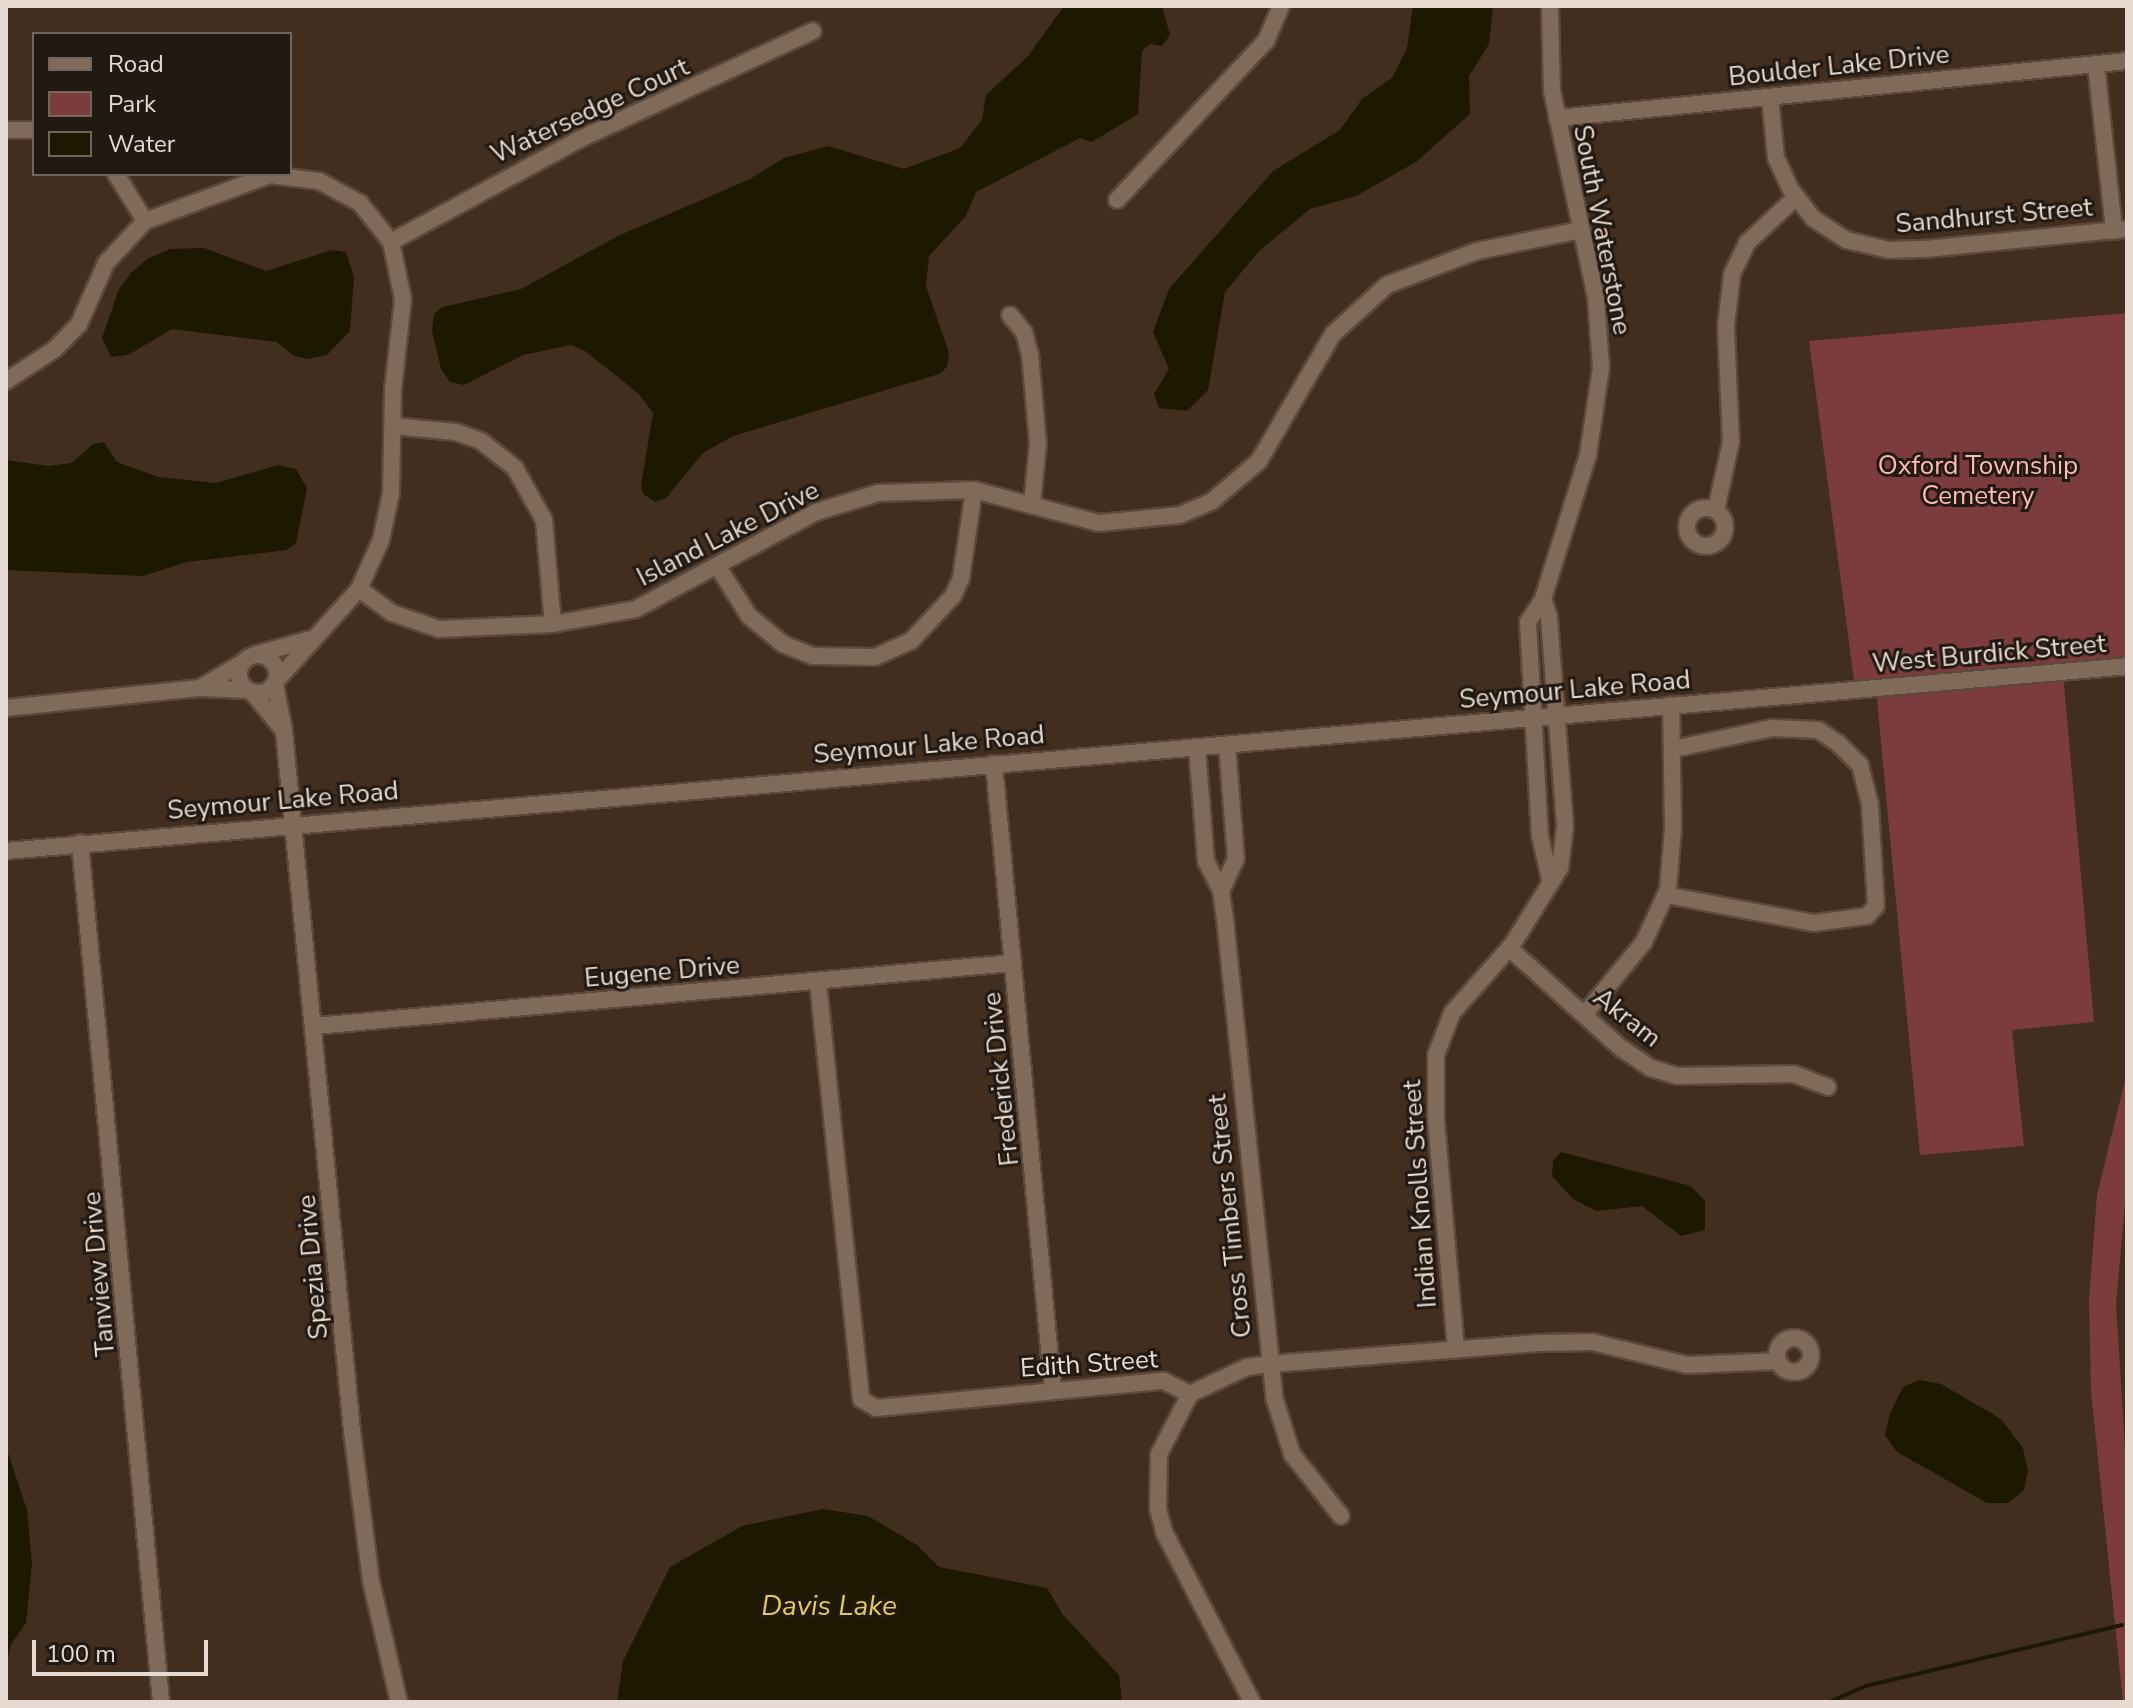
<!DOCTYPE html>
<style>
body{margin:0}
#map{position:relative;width:2133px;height:1708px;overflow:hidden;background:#422e1f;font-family:"Nunito Sans",sans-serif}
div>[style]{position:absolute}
.green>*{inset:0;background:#7c3c3d}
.water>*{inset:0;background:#1d1802}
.stream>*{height:4px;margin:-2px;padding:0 2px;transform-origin:2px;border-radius:2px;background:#1d1802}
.roads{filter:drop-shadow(2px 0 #5a493c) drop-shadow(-2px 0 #5a493c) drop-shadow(0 2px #5a493c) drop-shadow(0 -2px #5a493c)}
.minor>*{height:16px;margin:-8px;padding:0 8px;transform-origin:8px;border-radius:8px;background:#806a59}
.minor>.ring{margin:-8px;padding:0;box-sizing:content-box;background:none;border:16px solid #806a59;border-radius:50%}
span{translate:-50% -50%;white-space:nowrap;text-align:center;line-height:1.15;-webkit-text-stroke:6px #211912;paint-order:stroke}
.street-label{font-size:26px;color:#e7dad1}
.park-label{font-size:26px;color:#fcb9b8}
.water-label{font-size:28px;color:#e1ca5f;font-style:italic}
.frame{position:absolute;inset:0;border:8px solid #e7dad1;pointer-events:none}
.legend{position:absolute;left:32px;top:32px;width:260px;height:144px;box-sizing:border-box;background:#211912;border:2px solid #70665e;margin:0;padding:10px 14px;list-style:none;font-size:24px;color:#e7dad1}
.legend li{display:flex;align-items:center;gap:16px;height:40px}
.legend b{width:40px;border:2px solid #70665e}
.scale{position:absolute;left:32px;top:1640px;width:176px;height:36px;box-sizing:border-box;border:4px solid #e7dad1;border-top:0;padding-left:10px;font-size:24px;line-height:28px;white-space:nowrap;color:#e7dad1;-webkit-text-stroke:6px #211912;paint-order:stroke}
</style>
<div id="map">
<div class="green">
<i style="clip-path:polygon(2127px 313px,2127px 656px,2062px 662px,2094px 1022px,2012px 1030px,2024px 1146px,1920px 1155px,1875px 679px,1854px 680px,1809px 341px)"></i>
<i style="clip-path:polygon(2127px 1072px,2127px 1182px,2116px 1304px,2127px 1481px,2127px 1702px,2123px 1702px,2091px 1391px,2089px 1301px,2097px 1195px)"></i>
</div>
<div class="water">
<i style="clip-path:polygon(1064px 6px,1162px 6px,1170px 35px,1162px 46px,1150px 44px,1142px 51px,1138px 114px,1092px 142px,1080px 138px,976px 192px,966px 216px,929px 256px,926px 286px,949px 353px,947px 367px,939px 374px,733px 436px,703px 453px,666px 498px,655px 502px,643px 494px,641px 485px,653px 413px,639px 394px,585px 351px,571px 345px,523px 355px,464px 385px,450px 382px,441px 369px,432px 331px,434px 314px,443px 307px,521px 289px,618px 236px,750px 179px,784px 158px,828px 146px,904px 169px,960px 148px,982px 120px,986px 95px,1028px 56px)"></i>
<i style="clip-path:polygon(1413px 6px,1493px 6px,1489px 44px,1469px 76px,1470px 114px,1416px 162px,1356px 196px,1310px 209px,1259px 251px,1225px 292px,1208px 390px,1187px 411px,1159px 408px,1154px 394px,1169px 369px,1153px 332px,1169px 289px,1273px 171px,1340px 130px,1362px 99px,1392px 78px,1407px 48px)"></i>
<i style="clip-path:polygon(204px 248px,266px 271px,332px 250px,346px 252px,354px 277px,350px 331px,327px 355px,308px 359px,294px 356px,277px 342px,172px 329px,128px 355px,111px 357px,102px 338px,119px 289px,132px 272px,147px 259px,170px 249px)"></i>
<i style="clip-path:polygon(104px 442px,117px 462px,158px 477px,216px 483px,278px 465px,296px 469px,307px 488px,296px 543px,287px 550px,187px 562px,143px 576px,6px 570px,6px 460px,48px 466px,72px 463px,93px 444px)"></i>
<i style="clip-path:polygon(1561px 1152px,1691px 1186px,1705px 1201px,1705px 1230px,1681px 1236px,1642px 1206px,1596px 1211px,1573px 1199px,1552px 1176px,1553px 1161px)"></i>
<i style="clip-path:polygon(1919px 1380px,1941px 1384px,2001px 1419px,2023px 1448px,2028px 1471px,2024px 1490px,2008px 1503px,1987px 1503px,1897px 1452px,1885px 1435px,1890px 1413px,1903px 1387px)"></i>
<i style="clip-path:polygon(6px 1447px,27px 1510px,32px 1564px,26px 1623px,11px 1644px,6px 1667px)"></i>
<i style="clip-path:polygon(823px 1509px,868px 1516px,917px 1545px,939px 1567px,1047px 1588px,1063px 1615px,1119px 1675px,1122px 1702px,617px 1702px,623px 1661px,670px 1567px,742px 1526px)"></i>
</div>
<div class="stream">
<i style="left:1829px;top:1702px;width:40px;rotate:-23.4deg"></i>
<i style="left:1866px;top:1686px;width:263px;rotate:-13.4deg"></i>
</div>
<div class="roads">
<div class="minor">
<i style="left:1550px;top:6px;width:85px;rotate:88.7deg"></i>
<i style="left:1552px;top:91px;width:212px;rotate:78deg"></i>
<i style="left:1596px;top:298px;width:70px;rotate:85.9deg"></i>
<i style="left:1601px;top:368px;width:88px;rotate:98.5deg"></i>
<i style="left:1588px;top:455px;width:151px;rotate:107.4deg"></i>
<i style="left:1543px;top:599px;width:27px;rotate:123deg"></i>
<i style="left:1528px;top:622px;width:214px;rotate:86.8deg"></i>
<i style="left:1540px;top:836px;width:44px;rotate:76.9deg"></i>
<i style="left:2096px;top:64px;width:168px;rotate:83.8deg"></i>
<i style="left:1770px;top:97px;width:61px;rotate:84.4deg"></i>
<i style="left:1776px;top:158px;width:35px;rotate:65deg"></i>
<i style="left:1791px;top:190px;width:37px;rotate:52deg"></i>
<i style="left:1814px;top:219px;width:38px;rotate:33deg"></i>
<i style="left:1846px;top:240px;width:44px;rotate:13.1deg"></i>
<i style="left:1889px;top:250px;width:37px;rotate:-2deg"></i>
<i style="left:1926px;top:249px;width:202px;rotate:-5.7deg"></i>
<i style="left:1557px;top:118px;width:573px;rotate:-5.71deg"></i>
<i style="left:6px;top:130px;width:28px"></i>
<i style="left:116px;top:174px;width:55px;rotate:58.3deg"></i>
<i style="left:1117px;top:200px;width:218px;rotate:-46.9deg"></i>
<i style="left:1266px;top:41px;width:38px;rotate:-67deg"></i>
<i style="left:391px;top:242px;width:211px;rotate:-28.6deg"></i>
<i style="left:576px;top:141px;width:261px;rotate:-24.9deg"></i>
<i style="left:1010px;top:315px;width:22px;rotate:51deg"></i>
<i style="left:1024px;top:332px;width:23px;rotate:75deg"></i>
<i style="left:1030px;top:354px;width:89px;rotate:84.9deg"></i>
<i style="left:1038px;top:443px;width:61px;rotate:95.6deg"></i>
<i style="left:6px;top:381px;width:59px;rotate:-33.1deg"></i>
<i style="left:55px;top:349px;width:35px;rotate:-46deg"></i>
<i style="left:79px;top:324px;width:67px;rotate:-66.1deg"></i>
<i style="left:106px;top:263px;width:57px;rotate:-47.1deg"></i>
<i style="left:145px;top:221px;width:133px;rotate:-20.2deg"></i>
<i style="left:270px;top:175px;width:49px;rotate:7deg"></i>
<i style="left:319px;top:181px;width:47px;rotate:28.2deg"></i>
<i style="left:360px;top:203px;width:50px;rotate:51.5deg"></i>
<i style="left:391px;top:242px;width:58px;rotate:78.1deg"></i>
<i style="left:403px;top:299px;width:91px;rotate:96.3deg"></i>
<i style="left:393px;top:389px;width:104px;rotate:91.1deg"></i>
<i style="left:391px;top:493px;width:48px;rotate:102deg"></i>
<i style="left:381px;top:540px;width:54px;rotate:114.2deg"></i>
<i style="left:359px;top:589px;width:121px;rotate:132deg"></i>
<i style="left:393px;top:426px;width:63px;rotate:5.4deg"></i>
<i style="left:456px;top:432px;width:27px;rotate:20deg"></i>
<i style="left:481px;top:441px;width:43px;rotate:38.5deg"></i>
<i style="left:515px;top:468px;width:60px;rotate:60.9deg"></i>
<i style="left:544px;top:520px;width:104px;rotate:85.1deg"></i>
<i class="ring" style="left:1687px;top:508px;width:22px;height:22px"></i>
<i style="left:1716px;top:510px;width:70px;rotate:-77.6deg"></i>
<i style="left:1731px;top:442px;width:116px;rotate:-92.5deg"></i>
<i style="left:1726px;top:326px;width:52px;rotate:-83.4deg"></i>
<i style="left:1732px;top:274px;width:34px;rotate:-64deg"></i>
<i style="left:1747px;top:243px;width:67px;rotate:-43.2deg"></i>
<i style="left:718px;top:567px;width:58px;rotate:57.7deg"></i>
<i style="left:749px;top:616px;width:44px;rotate:39.5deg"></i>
<i style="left:783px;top:644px;width:32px;rotate:22deg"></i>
<i style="left:813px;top:656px;width:62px;rotate:0.9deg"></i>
<i style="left:875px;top:657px;width:39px;rotate:-24deg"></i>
<i style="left:911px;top:641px;width:62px;rotate:-47deg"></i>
<i style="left:953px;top:596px;width:20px;rotate:-66deg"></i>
<i style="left:961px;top:578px;width:89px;rotate:-81.6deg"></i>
<i style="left:359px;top:589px;width:41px;rotate:36deg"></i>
<i style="left:392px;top:613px;width:50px;rotate:18.8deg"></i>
<i style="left:439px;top:629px;width:114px;rotate:-2.5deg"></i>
<i style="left:553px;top:624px;width:84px;rotate:-10.2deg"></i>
<i style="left:636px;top:609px;width:204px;rotate:-28.3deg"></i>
<i style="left:816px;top:512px;width:65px;rotate:-17deg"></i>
<i style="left:878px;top:493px;width:96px;rotate:-1.8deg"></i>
<i style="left:974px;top:490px;width:129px;rotate:14.8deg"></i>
<i style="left:1099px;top:523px;width:81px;rotate:-5.6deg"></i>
<i style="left:1180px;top:515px;width:34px;rotate:-23deg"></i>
<i style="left:1211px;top:502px;width:63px;rotate:-40.5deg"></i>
<i style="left:1259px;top:461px;width:147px;rotate:-59.8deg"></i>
<i style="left:1333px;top:334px;width:73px;rotate:-42.2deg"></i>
<i style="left:1387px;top:285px;width:96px;rotate:-20.7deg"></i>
<i style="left:1477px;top:251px;width:106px;rotate:-11.4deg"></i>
<i style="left:257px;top:654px;width:56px;rotate:-15.5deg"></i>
<i class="ring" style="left:239px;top:655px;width:22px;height:22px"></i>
<i style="left:240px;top:664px;width:47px;rotate:149deg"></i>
<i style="left:200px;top:688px;width:47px;rotate:2.4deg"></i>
<i style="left:252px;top:692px;width:50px;rotate:50.6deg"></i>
<i style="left:284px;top:731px;width:48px;rotate:-100.8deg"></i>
<i style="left:6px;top:708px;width:195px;rotate:-5.9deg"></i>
<i style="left:284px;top:731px;width:703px;rotate:84.45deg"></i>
<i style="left:352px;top:1431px;width:151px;rotate:82.8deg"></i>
<i style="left:371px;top:1581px;width:124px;rotate:77deg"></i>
<i style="left:1197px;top:747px;width:114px;rotate:85.5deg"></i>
<i style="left:1206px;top:861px;width:34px;rotate:63deg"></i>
<i style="left:1221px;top:891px;width:28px;rotate:82deg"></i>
<i style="left:1225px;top:919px;width:484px;rotate:84.1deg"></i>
<i style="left:1275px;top:1400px;width:57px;rotate:72.5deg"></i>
<i style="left:1292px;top:1454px;width:79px;rotate:51.7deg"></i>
<i style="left:994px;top:764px;width:630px;rotate:84.62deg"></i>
<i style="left:80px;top:843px;width:863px;rotate:84.61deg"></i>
<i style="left:6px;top:851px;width:2129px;rotate:-4.98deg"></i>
<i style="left:1221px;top:891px;width:35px;rotate:-65deg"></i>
<i style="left:1236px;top:859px;width:115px;rotate:-94.5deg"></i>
<i style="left:1666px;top:895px;width:151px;rotate:10.7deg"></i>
<i style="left:1814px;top:923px;width:53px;rotate:-7.5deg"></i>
<i style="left:1867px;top:916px;width:13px;rotate:-48deg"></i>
<i style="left:1876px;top:906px;width:102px;rotate:-93.4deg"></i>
<i style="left:1870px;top:804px;width:40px;rotate:-104.4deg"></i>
<i style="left:1860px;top:765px;width:30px;rotate:-135deg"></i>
<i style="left:1839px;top:744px;width:25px;rotate:-146deg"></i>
<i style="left:1818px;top:730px;width:46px;rotate:-177.5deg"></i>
<i style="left:1772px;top:728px;width:101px;rotate:168deg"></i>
<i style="left:1509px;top:948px;width:150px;rotate:41.8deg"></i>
<i style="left:1621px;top:1048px;width:36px;rotate:34deg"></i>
<i style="left:1651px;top:1068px;width:27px;rotate:17deg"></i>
<i style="left:1677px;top:1076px;width:117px;rotate:-1deg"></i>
<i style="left:1794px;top:1074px;width:36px;rotate:21deg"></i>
<i style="left:818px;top:982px;width:419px;rotate:84.1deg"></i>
<i style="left:861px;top:1399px;width:17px;rotate:31deg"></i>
<i style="left:876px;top:1408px;width:289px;rotate:-5.4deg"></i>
<i style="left:1164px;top:1381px;width:29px;rotate:27deg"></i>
<i style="left:1584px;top:1015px;width:94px;rotate:-50.6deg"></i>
<i style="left:1644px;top:942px;width:58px;rotate:-65.6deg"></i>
<i style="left:1668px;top:889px;width:61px;rotate:-85.3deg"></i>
<i style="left:1673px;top:828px;width:123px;rotate:-90.9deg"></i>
<i style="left:315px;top:1026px;width:701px;rotate:-5.16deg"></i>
<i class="ring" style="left:1777px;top:1338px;width:18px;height:18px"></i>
<i style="left:1456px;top:1349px;width:228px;rotate:-95deg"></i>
<i style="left:1436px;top:1122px;width:67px;rotate:-90deg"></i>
<i style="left:1436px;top:1055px;width:45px;rotate:-69.1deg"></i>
<i style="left:1452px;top:1013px;width:91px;rotate:-48.6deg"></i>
<i style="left:1512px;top:945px;width:91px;rotate:-58.1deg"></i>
<i style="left:1560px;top:868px;width:42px;rotate:-83.2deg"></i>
<i style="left:1565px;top:826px;width:210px;rotate:-94.4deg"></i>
<i style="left:1549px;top:617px;width:19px;rotate:-108deg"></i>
<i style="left:1190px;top:1394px;width:63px;rotate:-25.3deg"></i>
<i style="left:1247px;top:1367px;width:24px;rotate:-7deg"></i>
<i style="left:1271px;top:1364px;width:268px;rotate:-4.5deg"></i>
<i style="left:1538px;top:1343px;width:54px;rotate:-1.1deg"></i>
<i style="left:1592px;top:1342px;width:98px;rotate:13.6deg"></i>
<i style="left:1687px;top:1365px;width:90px;rotate:-2.5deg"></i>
<i style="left:1190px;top:1394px;width:68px;rotate:117.3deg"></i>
<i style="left:1159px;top:1454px;width:55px;rotate:91deg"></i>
<i style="left:1158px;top:1509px;width:24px;rotate:75deg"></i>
<i style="left:1164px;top:1532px;width:191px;rotate:62.6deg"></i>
</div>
</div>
<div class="street-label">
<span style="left:1839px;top:66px;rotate:-6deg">Boulder Lake Drive</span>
<span style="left:590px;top:111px;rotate:-25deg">Watersedge Court</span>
<span style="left:1994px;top:216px;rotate:-5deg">Sandhurst Street</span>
<span style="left:1602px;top:230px;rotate:79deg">South Waterstone</span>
<span style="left:728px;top:534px;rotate:-27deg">Island Lake Drive</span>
<span style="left:1989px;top:654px;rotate:-5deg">West Burdick Street</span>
<span style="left:1575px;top:690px;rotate:-5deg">Seymour Lake Road</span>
<span style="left:929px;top:745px;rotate:-5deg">Seymour Lake Road</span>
<span style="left:283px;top:801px;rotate:-5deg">Seymour Lake Road</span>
<span style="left:662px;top:972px;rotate:-5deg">Eugene Drive</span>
<span style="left:1627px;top:1018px;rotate:38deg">Akram</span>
<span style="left:1001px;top:1079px;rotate:-96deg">Frederick Drive</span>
<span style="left:1420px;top:1194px;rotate:-94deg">Indian Knolls Street</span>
<span style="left:1230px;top:1216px;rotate:-96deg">Cross Timbers Street</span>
<span style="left:313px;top:1267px;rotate:-95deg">Spezia Drive</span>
<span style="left:99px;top:1274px;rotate:-95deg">Tanview Drive</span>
<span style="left:1089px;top:1364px;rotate:-4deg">Edith Street</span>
</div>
<div class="park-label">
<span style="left:1978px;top:481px">Oxford Township<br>Cemetery</span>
</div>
<div class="water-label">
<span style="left:829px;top:1606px">Davis Lake</span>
</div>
<div class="frame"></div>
<ul class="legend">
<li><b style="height:10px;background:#806a59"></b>Road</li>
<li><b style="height:22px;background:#7c3c3d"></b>Park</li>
<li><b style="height:22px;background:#1d1802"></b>Water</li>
</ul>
<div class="scale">100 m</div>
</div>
